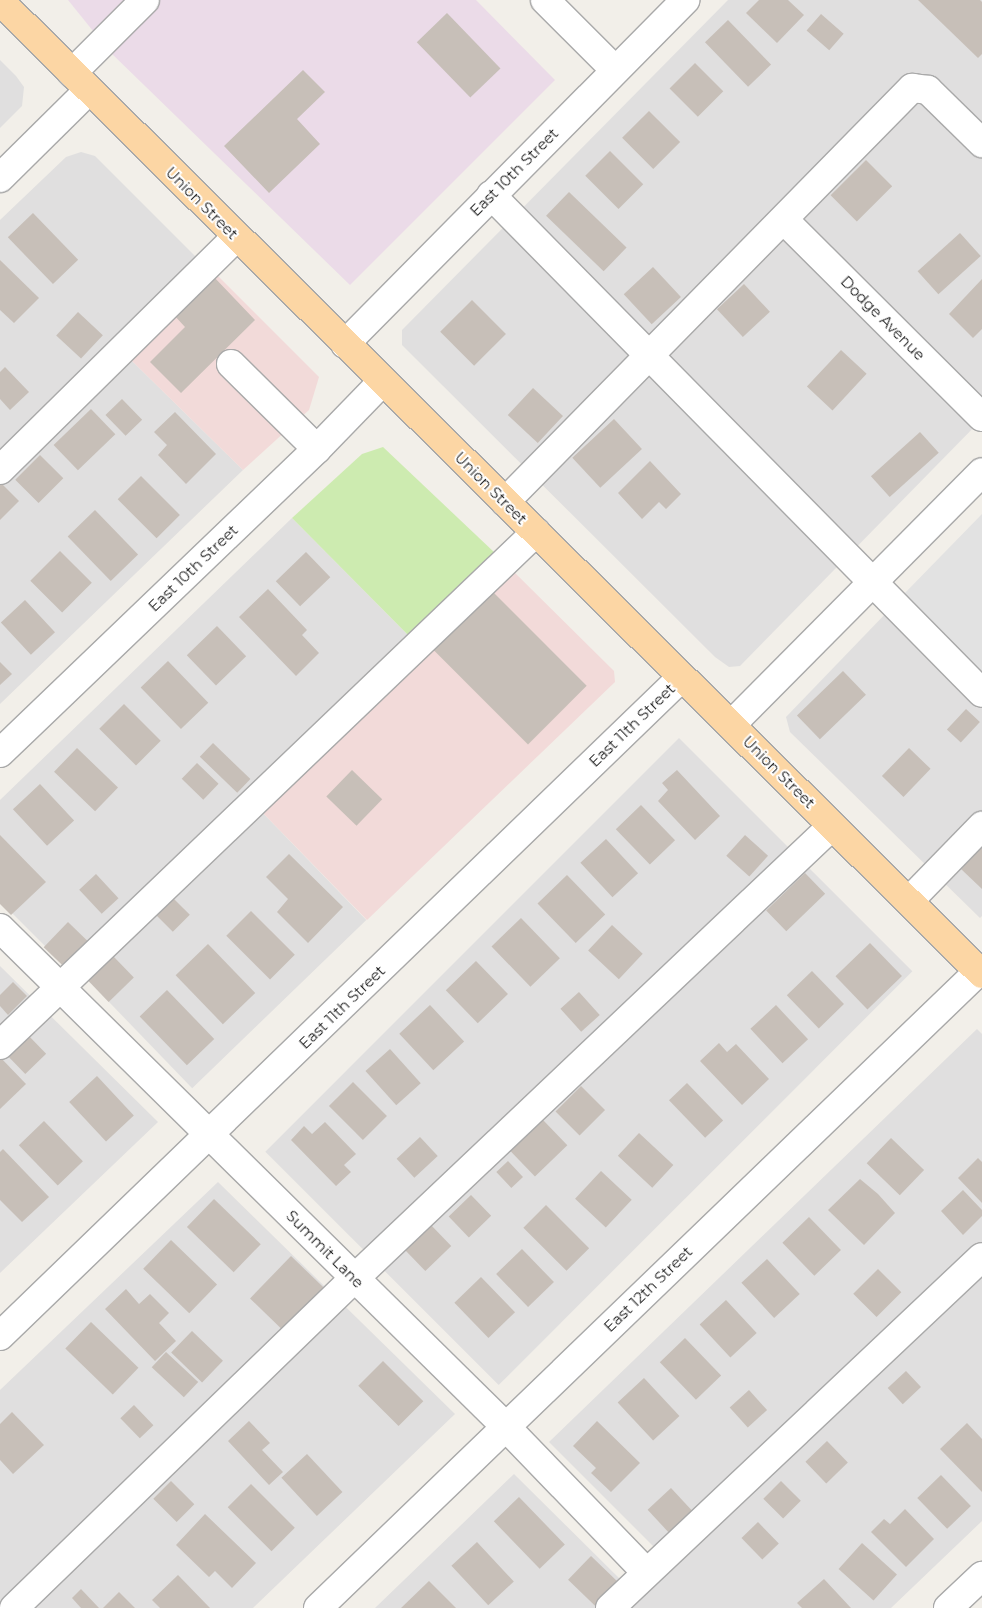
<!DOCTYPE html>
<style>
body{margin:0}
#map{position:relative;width:982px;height:1608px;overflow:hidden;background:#f2efe9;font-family:Montserrat,sans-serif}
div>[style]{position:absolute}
.residential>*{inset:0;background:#e0dfdf;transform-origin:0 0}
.commercial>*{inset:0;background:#f2dad9}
.industrial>*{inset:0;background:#ebdbe8}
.grass>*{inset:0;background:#cdebb0}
.parking>*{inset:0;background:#e2e2e2}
.building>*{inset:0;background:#c7bfb8;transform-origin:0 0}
.roads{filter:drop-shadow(1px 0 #a9a9a9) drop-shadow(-1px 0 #a9a9a9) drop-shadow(0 1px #a9a9a9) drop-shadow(0 -1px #a9a9a9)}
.minor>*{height:28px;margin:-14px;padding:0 14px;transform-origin:14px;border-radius:14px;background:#fff}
.major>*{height:28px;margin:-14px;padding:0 14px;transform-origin:14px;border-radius:14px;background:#fcd6a4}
span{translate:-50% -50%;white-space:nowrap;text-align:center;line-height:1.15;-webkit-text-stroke:4px #fff;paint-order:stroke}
.street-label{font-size:15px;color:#222}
</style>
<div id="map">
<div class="residential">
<i style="clip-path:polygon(728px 0,982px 0,982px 419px,740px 666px,729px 667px,715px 657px,402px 345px,402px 330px)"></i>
<i style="clip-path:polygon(0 60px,16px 76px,24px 87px,22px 106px,0 128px)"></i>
<i style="clip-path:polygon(81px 152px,95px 156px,199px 260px,0 452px,0 220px,66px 157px)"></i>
<i style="clip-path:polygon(128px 357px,243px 470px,0 704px,0 480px)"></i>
<i style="clip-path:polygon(292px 518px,409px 636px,68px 969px,0 901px,0 800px)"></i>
<i style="clip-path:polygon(889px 610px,982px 704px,982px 916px,980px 918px,790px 732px,786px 717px)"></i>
<i style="left:679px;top:738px;width:330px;height:585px;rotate:45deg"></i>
<i style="left:260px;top:810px;width:153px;height:242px;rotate:46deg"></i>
<i style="clip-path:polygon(0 966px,158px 1122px,0 1273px)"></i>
<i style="clip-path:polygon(977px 1029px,982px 1034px,982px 1244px,659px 1552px,549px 1442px)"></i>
<i style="clip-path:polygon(218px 1182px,455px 1414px,253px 1608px,0 1608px,0 1390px)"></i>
<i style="clip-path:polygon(982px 1270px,982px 1521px,891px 1608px,624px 1608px)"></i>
<i style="clip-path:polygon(514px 1474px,625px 1584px,600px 1608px,375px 1608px)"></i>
</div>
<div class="commercial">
<i style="clip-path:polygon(214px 272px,319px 377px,309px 410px,243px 470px,128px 357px)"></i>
<i style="clip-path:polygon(509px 567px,614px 671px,615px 682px,367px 920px,260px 810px)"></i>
</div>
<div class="industrial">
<i style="clip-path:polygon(68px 0,476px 0,555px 80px,350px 285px,110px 52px)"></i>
</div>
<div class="grass">
<i style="clip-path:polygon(383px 447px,495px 553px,409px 636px,292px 518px,362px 454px)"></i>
</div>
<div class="parking">
<i style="clip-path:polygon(982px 514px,982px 677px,902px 596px)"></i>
</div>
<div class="building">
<i style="clip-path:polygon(759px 0,788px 0,804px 15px,777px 43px,746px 13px)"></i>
<i style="clip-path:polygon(918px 0,980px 0,982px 2px,982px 54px,978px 58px)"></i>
<i style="left:447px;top:13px;width:77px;height:42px;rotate:46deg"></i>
<i style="left:821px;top:14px;width:30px;height:22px;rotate:41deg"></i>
<i style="left:728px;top:20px;width:62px;height:32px;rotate:46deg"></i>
<i style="left:695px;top:63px;width:40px;height:36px;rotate:45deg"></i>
<i style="clip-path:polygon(303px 70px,325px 92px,297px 119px,320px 144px,269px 193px,224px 146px)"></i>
<i style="left:649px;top:111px;width:44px;height:38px;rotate:45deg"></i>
<i style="left:610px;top:151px;width:47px;height:35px;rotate:45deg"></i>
<i style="left:866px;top:160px;width:37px;height:50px;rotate:45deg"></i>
<i style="left:569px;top:192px;width:80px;height:33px;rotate:44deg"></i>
<i style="left:33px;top:213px;width:65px;height:35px;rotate:46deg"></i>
<i style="left:960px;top:233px;width:31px;height:57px;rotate:48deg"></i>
<i style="clip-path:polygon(0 260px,39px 298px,14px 323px,0 310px)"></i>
<i style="left:653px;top:267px;width:41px;height:40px;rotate:47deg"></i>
<i style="clip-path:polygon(213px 276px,255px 320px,181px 393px,150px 362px,185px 327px,173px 314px)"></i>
<i style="clip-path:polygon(982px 279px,982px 329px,973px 338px,949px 314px)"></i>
<i style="left:744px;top:284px;width:38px;height:37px;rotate:47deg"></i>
<i style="left:472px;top:300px;width:48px;height:45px;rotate:45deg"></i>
<i style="left:78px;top:312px;width:34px;height:32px;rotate:43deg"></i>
<i style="left:841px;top:350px;width:35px;height:50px;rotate:43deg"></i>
<i style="clip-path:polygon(5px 367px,29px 392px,10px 410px,0 399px,0 372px)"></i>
<i style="left:533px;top:388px;width:41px;height:37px;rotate:43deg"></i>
<i style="left:122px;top:399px;width:29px;height:23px;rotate:46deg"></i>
<i style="left:91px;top:409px;width:35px;height:52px;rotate:46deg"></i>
<i style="clip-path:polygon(175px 412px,216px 454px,186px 484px,158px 455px,167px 445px,154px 432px)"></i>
<i style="left:614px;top:419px;width:41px;height:57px;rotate:47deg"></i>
<i style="left:920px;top:432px;width:28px;height:66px;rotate:48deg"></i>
<i style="left:40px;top:455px;width:33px;height:35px;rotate:45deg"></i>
<i style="clip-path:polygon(650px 461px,681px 494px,666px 509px,659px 502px,642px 519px,618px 493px)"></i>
<i style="left:141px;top:476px;width:55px;height:33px;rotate:45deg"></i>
<i style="clip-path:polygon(0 482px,19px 501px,0 520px)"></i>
<i style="left:95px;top:510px;width:62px;height:38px;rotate:46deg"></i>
<i style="left:60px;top:551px;width:45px;height:42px;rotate:45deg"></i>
<i style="left:306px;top:552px;width:35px;height:42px;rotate:46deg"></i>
<i style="left:487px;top:586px;width:141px;height:83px;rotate:45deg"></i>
<i style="clip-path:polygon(268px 589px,307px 630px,302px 635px,319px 653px,296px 676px,239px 617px)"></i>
<i style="left:25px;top:600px;width:44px;height:33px;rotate:47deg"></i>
<i style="left:217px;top:626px;width:42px;height:42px;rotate:46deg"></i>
<i style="left:168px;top:661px;width:58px;height:38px;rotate:46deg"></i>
<i style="clip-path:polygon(0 662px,12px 674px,0 685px)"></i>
<i style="left:843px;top:671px;width:33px;height:64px;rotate:46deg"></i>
<i style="left:124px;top:704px;width:52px;height:35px;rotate:45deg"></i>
<i style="left:966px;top:709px;width:19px;height:28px;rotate:43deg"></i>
<i style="left:213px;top:743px;width:52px;height:19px;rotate:44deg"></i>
<i style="left:77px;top:748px;width:57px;height:33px;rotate:44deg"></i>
<i style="left:909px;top:748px;width:30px;height:39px;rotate:44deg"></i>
<i style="left:197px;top:763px;width:30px;height:22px;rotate:44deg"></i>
<i style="left:352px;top:770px;width:42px;height:37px;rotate:44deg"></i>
<i style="clip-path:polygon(677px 770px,720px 816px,695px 840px,658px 801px,668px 790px,662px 783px)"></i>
<i style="left:40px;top:784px;width:50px;height:37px;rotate:47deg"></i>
<i style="left:641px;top:805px;width:49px;height:35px;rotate:46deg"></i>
<i style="clip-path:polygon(0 835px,46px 882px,11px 915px,0 904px)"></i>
<i style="left:745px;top:835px;width:31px;height:28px;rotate:42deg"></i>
<i style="left:606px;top:839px;width:47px;height:35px;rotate:47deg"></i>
<i style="clip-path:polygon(982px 847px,982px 889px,961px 869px)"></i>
<i style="clip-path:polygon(289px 854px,343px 907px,308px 943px,277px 912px,288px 899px,266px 877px)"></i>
<i style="left:805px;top:873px;width:29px;height:54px;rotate:46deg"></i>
<i style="left:96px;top:874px;width:33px;height:23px;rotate:47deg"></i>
<i style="left:567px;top:875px;width:55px;height:41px;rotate:46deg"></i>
<i style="left:170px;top:895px;width:28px;height:24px;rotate:45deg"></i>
<i style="left:251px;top:911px;width:62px;height:35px;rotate:45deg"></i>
<i style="left:521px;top:918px;width:56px;height:41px;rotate:46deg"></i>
<i style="left:68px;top:922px;width:29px;height:35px;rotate:44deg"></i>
<i style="left:612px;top:925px;width:42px;height:35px;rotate:43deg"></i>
<i style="left:870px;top:943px;width:46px;height:48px;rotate:46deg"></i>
<i style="left:208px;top:944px;width:68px;height:45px;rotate:46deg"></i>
<i style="left:113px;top:956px;width:30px;height:35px;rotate:46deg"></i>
<i style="left:476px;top:961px;width:46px;height:42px;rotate:46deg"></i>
<i style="left:812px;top:971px;width:46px;height:35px;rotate:46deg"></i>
<i style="clip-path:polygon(13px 982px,27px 996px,8px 1015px,0 1006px,0 995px)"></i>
<i style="left:167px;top:990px;width:68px;height:38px;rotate:46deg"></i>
<i style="left:579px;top:992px;width:31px;height:25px;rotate:48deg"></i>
<i style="left:430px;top:1005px;width:50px;height:42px;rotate:47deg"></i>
<i style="left:776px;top:1005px;width:47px;height:35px;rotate:47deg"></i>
<i style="left:26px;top:1033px;width:29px;height:29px;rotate:46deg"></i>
<i style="clip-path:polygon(719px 1043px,727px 1052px,736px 1044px,769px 1079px,742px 1105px,700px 1061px)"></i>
<i style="left:390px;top:1049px;width:46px;height:33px;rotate:48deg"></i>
<i style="clip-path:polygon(0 1057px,26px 1084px,0 1109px)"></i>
<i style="left:97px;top:1076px;width:54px;height:38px;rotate:47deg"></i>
<i style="left:353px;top:1082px;width:48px;height:34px;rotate:45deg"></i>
<i style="left:687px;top:1083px;width:52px;height:25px;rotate:46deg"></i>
<i style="left:581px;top:1086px;width:34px;height:36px;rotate:45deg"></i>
<i style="left:543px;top:1120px;width:35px;height:45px;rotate:46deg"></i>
<i style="left:44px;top:1121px;width:56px;height:35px;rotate:46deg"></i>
<i style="clip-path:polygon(325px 1122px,356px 1154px,344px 1165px,351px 1172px,336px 1186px,291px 1140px,304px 1126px,312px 1134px)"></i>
<i style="left:639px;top:1133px;width:47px;height:31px;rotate:43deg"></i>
<i style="left:420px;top:1137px;width:26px;height:32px;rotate:47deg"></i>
<i style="left:891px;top:1138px;width:46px;height:35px;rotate:44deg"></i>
<i style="clip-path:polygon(3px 1149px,49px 1197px,22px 1222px,0 1200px,0 1152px)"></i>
<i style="clip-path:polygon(978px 1158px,982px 1162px,982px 1203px,958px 1178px)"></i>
<i style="left:508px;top:1161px;width:22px;height:16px;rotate:47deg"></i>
<i style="left:601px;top:1171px;width:42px;height:38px;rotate:43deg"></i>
<i style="clip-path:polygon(860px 1179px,878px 1194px,895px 1213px,864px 1245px,828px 1210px)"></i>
<i style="clip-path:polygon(963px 1190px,982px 1210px,982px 1216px,963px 1235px,941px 1211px)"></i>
<i style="left:471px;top:1195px;width:29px;height:31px;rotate:46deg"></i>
<i style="left:214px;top:1199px;width:65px;height:39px;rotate:44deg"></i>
<i style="left:546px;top:1205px;width:61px;height:32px;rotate:45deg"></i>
<i style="left:809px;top:1217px;width:46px;height:37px;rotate:46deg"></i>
<i style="left:429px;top:1223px;width:32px;height:36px;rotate:46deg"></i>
<i style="left:171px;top:1240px;width:64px;height:40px;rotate:44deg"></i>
<i style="left:522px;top:1249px;width:46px;height:36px;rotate:46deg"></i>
<i style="left:291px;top:1256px;width:45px;height:59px;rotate:44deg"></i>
<i style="left:767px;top:1259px;width:48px;height:35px;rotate:47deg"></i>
<i style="left:878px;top:1269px;width:33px;height:35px;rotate:45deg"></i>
<i style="left:481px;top:1277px;width:49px;height:37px;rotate:46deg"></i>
<i style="clip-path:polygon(126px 1289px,139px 1304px,150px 1294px,169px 1313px,159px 1323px,176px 1341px,155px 1361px,105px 1309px)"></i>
<i style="left:726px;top:1300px;width:45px;height:36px;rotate:47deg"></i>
<i style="left:91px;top:1322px;width:66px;height:37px;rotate:44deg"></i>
<i style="left:192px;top:1331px;width:43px;height:30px;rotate:44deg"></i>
<i style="left:685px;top:1338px;width:52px;height:35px;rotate:46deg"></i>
<i style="left:166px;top:1352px;width:44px;height:21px;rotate:43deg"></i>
<i style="left:383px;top:1361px;width:57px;height:35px;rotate:45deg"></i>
<i style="left:906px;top:1371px;width:22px;height:25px;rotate:47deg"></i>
<i style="left:644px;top:1378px;width:52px;height:36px;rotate:47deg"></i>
<i style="left:749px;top:1390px;width:27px;height:26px;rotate:48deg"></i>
<i style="left:134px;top:1405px;width:28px;height:19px;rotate:46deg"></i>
<i style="clip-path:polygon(12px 1412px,44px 1445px,13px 1474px,0 1460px,0 1424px)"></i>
<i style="clip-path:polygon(249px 1421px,270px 1443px,262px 1450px,283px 1472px,269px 1485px,228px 1441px)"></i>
<i style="clip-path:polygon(597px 1421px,640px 1463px,611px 1492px,591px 1473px,596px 1468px,573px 1446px)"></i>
<i style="clip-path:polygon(967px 1423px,982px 1439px,982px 1492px,940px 1449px)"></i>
<i style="left:827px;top:1441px;width:30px;height:30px;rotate:46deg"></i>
<i style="left:307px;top:1454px;width:52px;height:35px;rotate:47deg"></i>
<i style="left:941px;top:1475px;width:43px;height:33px;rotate:46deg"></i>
<i style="left:171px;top:1481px;width:33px;height:25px;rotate:45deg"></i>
<i style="left:781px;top:1481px;width:28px;height:25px;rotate:45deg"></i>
<i style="left:251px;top:1484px;width:62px;height:33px;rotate:45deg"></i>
<i style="left:671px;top:1488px;width:33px;height:32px;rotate:47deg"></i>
<i style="left:519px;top:1497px;width:66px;height:35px;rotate:46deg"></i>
<i style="clip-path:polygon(905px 1509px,934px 1539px,906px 1567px,871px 1532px,884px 1519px,890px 1524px)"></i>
<i style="clip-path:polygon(205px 1514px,256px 1563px,232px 1588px,215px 1571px,209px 1577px,176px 1545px)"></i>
<i style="left:758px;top:1522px;width:30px;height:23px;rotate:46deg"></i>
<i style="left:477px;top:1542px;width:54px;height:35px;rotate:47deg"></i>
<i style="left:862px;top:1543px;width:47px;height:35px;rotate:42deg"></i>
<i style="left:591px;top:1556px;width:40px;height:33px;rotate:44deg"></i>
<i style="clip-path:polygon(178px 1575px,210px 1608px,160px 1608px,152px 1600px)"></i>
<i style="clip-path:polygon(824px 1579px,851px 1608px,802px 1608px,797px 1603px)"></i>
<i style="clip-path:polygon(429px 1581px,456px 1608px,401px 1608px)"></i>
<i style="clip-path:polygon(81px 1589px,99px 1608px,81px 1608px,72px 1598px)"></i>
<i style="clip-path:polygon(119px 1592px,135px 1608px,103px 1608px)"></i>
</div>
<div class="roads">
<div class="minor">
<i style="left:545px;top:0;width:99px;rotate:45deg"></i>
<i style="left:72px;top:73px;width:103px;rotate:-45deg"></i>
<i style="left:0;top:178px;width:125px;rotate:-44.7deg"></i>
<i style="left:491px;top:195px;width:699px;rotate:45.41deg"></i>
<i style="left:784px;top:220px;width:279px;rotate:44.9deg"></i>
<i style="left:345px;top:344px;width:484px;rotate:-45.3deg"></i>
<i style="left:231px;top:364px;width:121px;rotate:44.7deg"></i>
<i style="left:0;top:470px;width:332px;rotate:-44.6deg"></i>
<i style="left:505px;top:502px;width:581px;rotate:-45.49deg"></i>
<i style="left:912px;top:88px;width:16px;rotate:7deg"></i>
<i style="left:928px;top:90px;width:76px;rotate:44.5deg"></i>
<i style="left:731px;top:725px;width:356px;rotate:-45.2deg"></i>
<i style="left:0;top:753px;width:439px;rotate:-43.8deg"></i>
<i style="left:317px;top:449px;width:95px;rotate:-45.9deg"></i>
<i style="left:909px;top:901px;width:105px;rotate:-45.8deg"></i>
<i style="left:0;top:928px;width:709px;rotate:44.6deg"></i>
<i style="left:505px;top:1426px;width:204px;rotate:46deg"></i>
<i style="left:0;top:1045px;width:742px;rotate:-43.74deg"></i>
<i style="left:0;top:1336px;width:948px;rotate:-44.02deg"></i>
<i style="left:14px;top:1608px;width:475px;rotate:-44.1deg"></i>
<i style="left:355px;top:1278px;width:657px;rotate:-43.46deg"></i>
<i style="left:318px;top:1608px;width:918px;rotate:-43.94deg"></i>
<i style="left:610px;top:1608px;width:511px;rotate:-43.34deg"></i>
<i style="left:948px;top:1608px;width:47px;rotate:-43.3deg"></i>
</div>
<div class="major">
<i style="left:0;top:1px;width:1382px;rotate:44.74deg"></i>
</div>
</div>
<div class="street-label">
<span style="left:514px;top:172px;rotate:-45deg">East 10th Street</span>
<span style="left:202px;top:203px;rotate:45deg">Union Street</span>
<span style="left:883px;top:318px;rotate:45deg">Dodge Avenue</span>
<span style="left:491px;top:488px;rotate:45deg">Union Street</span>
<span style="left:193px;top:568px;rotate:-44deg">East 10th Street</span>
<span style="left:632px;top:725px;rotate:-44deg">East 11th Street</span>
<span style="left:779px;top:772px;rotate:45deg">Union Street</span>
<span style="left:342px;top:1007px;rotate:-44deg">East 11th Street</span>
<span style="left:325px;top:1249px;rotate:45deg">Summit Lane</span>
<span style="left:648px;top:1289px;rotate:-44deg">East 12th Street</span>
</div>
</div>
